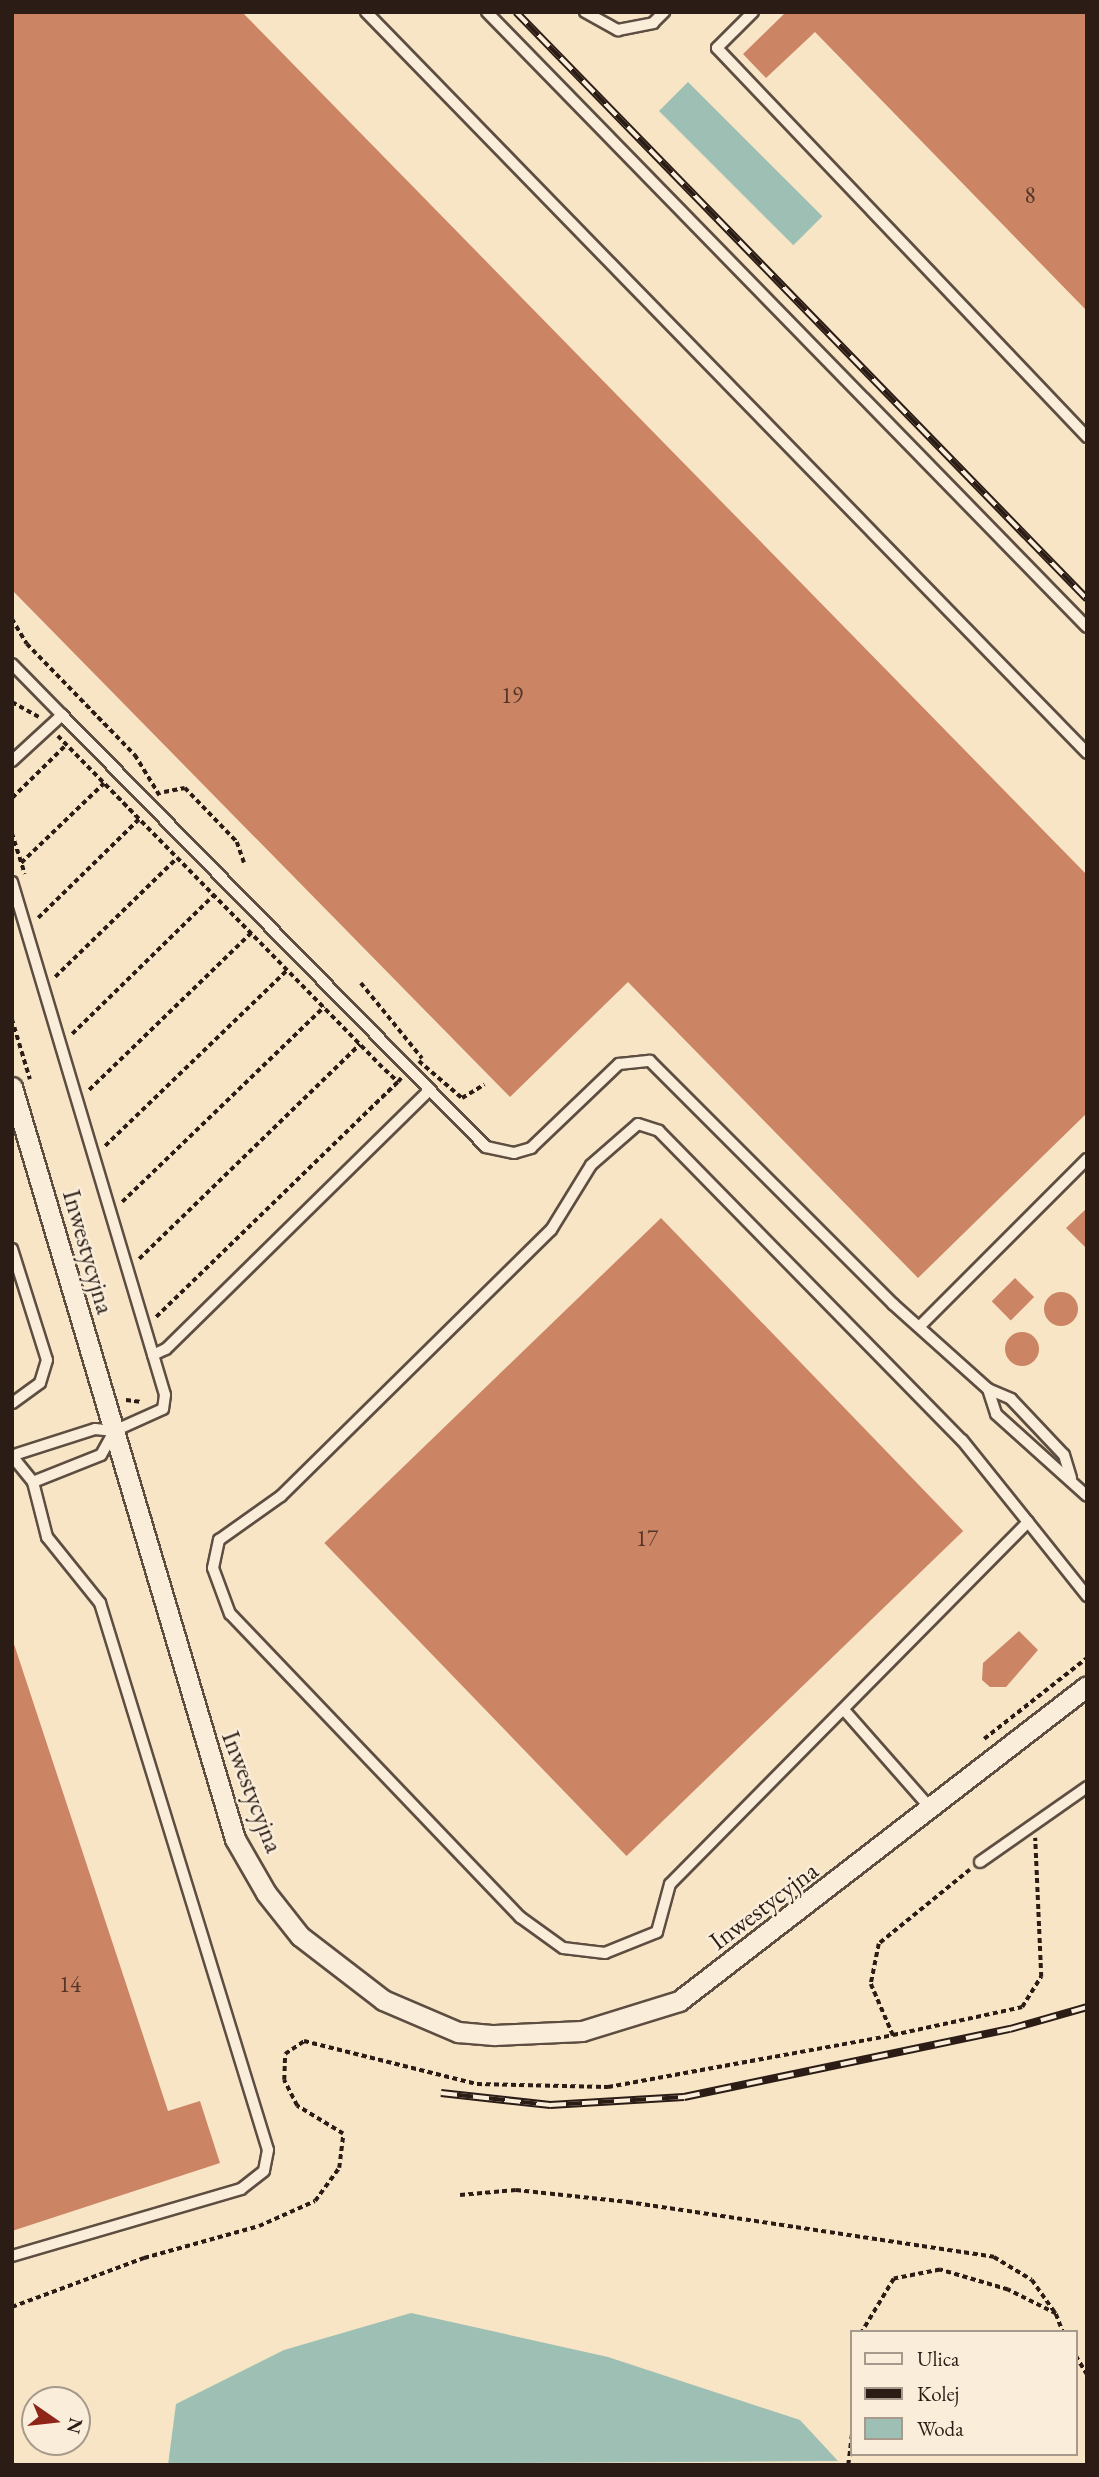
<!DOCTYPE html>
<style>
body{margin:0}
#map{position:relative;width:1099px;height:2477px;overflow:hidden;background:#f8e5c6;font-family:"EB Garamond",serif}
div>[style]{position:absolute}
.water>*{inset:0;background:#9dbfb4;transform-origin:0 0}
.building>*{inset:0;background:#cb8464;transform-origin:0 0}
.round{border-radius:50%}
.path>*{height:3.5px;margin-top:-1.75px;transform-origin:0;background:repeating-linear-gradient(90deg,#2b1c16 0 5px,transparent 0 8.5px)}
.roads{filter:drop-shadow(2px 0 #5e4e42) drop-shadow(-2px 0 #5e4e42) drop-shadow(0 2px #5e4e42) drop-shadow(0 -2px #5e4e42)}
.service>*{height:10px;margin:-5px;padding:0 5px;transform-origin:5px;border-radius:5px;background:#faeeda}
.minor>*{height:19px;margin:-9.5px;padding:0 9.5px;transform-origin:9.5px;border-radius:9.5px;background:#faeeda}
.rail>*{height:8px;margin-top:-4px;transform-origin:0;background:repeating-linear-gradient(90deg,#faeeda 0 16px,#2b1c16 0 32px);box-sizing:border-box;border-block:2px solid #2b1c16}
span{translate:-50% -50%;white-space:nowrap;text-align:center;line-height:1.15;-webkit-text-stroke:5px #faeeda;paint-order:stroke}
.number-label{font-size:23px;color:#53362a}
.number-label span{-webkit-text-stroke-width:0}
.street-label{font-size:26px;color:#2b1c16}
.frame{position:absolute;inset:0;border:14px solid #2b1c16;pointer-events:none}
.legend{position:absolute;left:850px;top:2330px;width:228px;height:126px;box-sizing:border-box;background:#faeeda;border:2px solid #a79a8c;margin:0;padding:9px 12px;list-style:none;font-size:21px;color:#2b1c16}
.legend li{display:flex;align-items:center;gap:14px;height:35px}
.legend b{width:35px;border:2px solid #a79a8c}
.north{position:absolute;left:21px;top:2386px;width:70px;height:70px;box-sizing:border-box;background:#faeeda;border:2px solid #a79a8c;border-radius:50%;rotate:104deg;font-size:19px;font-weight:700;line-height:28px;text-align:center;color:#2b1c16}
.north::after{content:'';display:block;margin:auto;width:24px;height:32px;background:#8f2418;clip-path:polygon(50% 0,100% 100%,50% 72%,0 100%)}
</style>
<div id="map">
<div class="water">
<i style="left:688px;top:82px;width:190px;height:41px;rotate:45deg"></i>
<i style="clip-path:polygon(411px 2313px,608px 2357px,800px 2420px,838px 2461px,168px 2465px,176px 2404px,284px 2350px)"></i>
</div>
<div class="building">
<i style="clip-path:polygon(12px 12px,242px 12px,1087px 875px,1087px 1113px,918px 1278px,628px 982px,510px 1097px,12px 590px)"></i>
<i style="clip-path:polygon(786px 12px,1087px 12px,1087px 311px,815px 32px,766px 78px,743px 54px)"></i>
<i style="clip-path:polygon(1087px 1208px,1087px 1249px,1066px 1228px)"></i>
<i style="left:661px;top:1218px;width:435px;height:468px;rotate:46deg"></i>
<i style="left:1015px;top:1278px;width:27px;height:33px;rotate:45deg"></i>
<i class="round" style="left:1044px;top:1292px;width:34px;height:34px"></i>
<i class="round" style="left:1005px;top:1332px;width:34px;height:34px"></i>
<i style="clip-path:polygon(1019px 1631px,1038px 1650px,1006px 1687px,990px 1687px,982px 1680px,983px 1663px)"></i>
<i style="clip-path:polygon(12px 1638px,168px 2111px,200px 2101px,220px 2163px,12px 2231px)"></i>
</div>
<div class="path">
<i style="left:12px;top:619px;width:29px;rotate:59deg"></i>
<i style="left:27px;top:644px;width:155px;rotate:45.8deg"></i>
<i style="left:135px;top:755px;width:48px;rotate:58.6deg"></i>
<i style="left:12px;top:702px;width:33px;rotate:29deg"></i>
<i style="left:58px;top:736px;width:459px;rotate:45.6deg"></i>
<i style="left:379px;top:1064px;width:26px;rotate:43deg"></i>
<i style="left:398px;top:1082px;width:5px;rotate:-53deg"></i>
<i style="left:164px;top:792px;width:21px;rotate:-11deg"></i>
<i style="left:185px;top:788px;width:75px;rotate:46.1deg"></i>
<i style="left:237px;top:842px;width:24px;rotate:71deg"></i>
<i style="left:12px;top:798px;width:76px;rotate:-44.5deg"></i>
<i style="left:12px;top:833px;width:43px;rotate:72.4deg"></i>
<i style="left:21px;top:863px;width:115px;rotate:-43.9deg"></i>
<i style="left:38px;top:918px;width:141px;rotate:-44.4deg"></i>
<i style="left:55px;top:977px;width:170px;rotate:-44.3deg"></i>
<i style="left:361px;top:983px;width:97px;rotate:50.9deg"></i>
<i style="left:12px;top:1019px;width:63px;rotate:73.3deg"></i>
<i style="left:72px;top:1034px;width:199px;rotate:-44.4deg"></i>
<i style="left:419px;top:1061px;width:57px;rotate:40.7deg"></i>
<i style="left:462px;top:1098px;width:26px;rotate:-31deg"></i>
<i style="left:89px;top:1090px;width:226px;rotate:-44.1deg"></i>
<i style="left:105px;top:1146px;width:253px;rotate:-44deg"></i>
<i style="left:122px;top:1202px;width:281px;rotate:-44deg"></i>
<i style="left:139px;top:1259px;width:308px;rotate:-44.2deg"></i>
<i style="left:156px;top:1317px;width:337px;rotate:-44.2deg"></i>
<i style="left:126px;top:1400px;width:16px;rotate:7deg"></i>
<i style="left:984px;top:1739px;width:131px;rotate:-38.2deg"></i>
<i style="left:970px;top:1870px;width:117px;rotate:140.9deg"></i>
<i style="left:879px;top:1944px;width:41px;rotate:101.3deg"></i>
<i style="left:871px;top:1984px;width:56px;rotate:66.7deg"></i>
<i style="left:893px;top:2035px;width:132px;rotate:-12.2deg"></i>
<i style="left:1022px;top:2007px;width:36px;rotate:-58deg"></i>
<i style="left:1041px;top:1977px;width:139px;rotate:-92.5deg"></i>
<i style="left:460px;top:2195px;width:56px;rotate:-5.1deg"></i>
<i style="left:516px;top:2190px;width:113px;rotate:6.1deg"></i>
<i style="left:628px;top:2202px;width:370px;rotate:8.5deg"></i>
<i style="left:994px;top:2257px;width:44px;rotate:31.2deg"></i>
<i style="left:1032px;top:2280px;width:42px;rotate:54.8deg"></i>
<i style="left:1056px;top:2314px;width:54px;rotate:-153.4deg"></i>
<i style="left:1008px;top:2290px;width:71px;rotate:-163.6deg"></i>
<i style="left:940px;top:2270px;width:47px;rotate:168.9deg"></i>
<i style="left:894px;top:2279px;width:62px;rotate:121.1deg"></i>
<i style="left:12px;top:2307px;width:141px;rotate:-20.4deg"></i>
<i style="left:144px;top:2258px;width:119px;rotate:-15.5deg"></i>
<i style="left:259px;top:2226px;width:61px;rotate:-24.1deg"></i>
<i style="left:315px;top:2201px;width:41px;rotate:-54deg"></i>
<i style="left:339px;top:2168px;width:34px;rotate:-83deg"></i>
<i style="left:343px;top:2134px;width:54px;rotate:-148.7deg"></i>
<i style="left:297px;top:2106px;width:29px;rotate:-117deg"></i>
<i style="left:284px;top:2080px;width:26px;rotate:-88deg"></i>
<i style="left:285px;top:2054px;width:23px;rotate:-34deg"></i>
<i style="left:304px;top:2041px;width:178px;rotate:14deg"></i>
<i style="left:477px;top:2084px;width:131px;rotate:1.3deg"></i>
<i style="left:608px;top:2087px;width:290px;rotate:-10.3deg"></i>
<i style="left:1056px;top:2314px;width:19px;rotate:69deg"></i>
<i style="left:1076px;top:2356px;width:21px;rotate:59deg"></i>
<i style="left:848px;top:2465px;width:35px;rotate:-83deg"></i>
</div>
<div class="roads">
<div class="service">
<i style="left:366px;top:12px;width:1034px;rotate:45.78deg"></i>
<i style="left:487px;top:12px;width:859px;rotate:45.71deg"></i>
<i style="left:585px;top:12px;width:38px;rotate:29deg"></i>
<i style="left:618px;top:30px;width:36px;rotate:-11deg"></i>
<i style="left:653px;top:23px;width:16px;rotate:-45deg"></i>
<i style="left:753px;top:12px;width:51px;rotate:135deg"></i>
<i style="left:717px;top:48px;width:537px;rotate:46.43deg"></i>
<i style="left:12px;top:664px;width:71px;rotate:45.6deg"></i>
<i style="left:12px;top:761px;width:68px;rotate:-42.6deg"></i>
<i style="left:62px;top:715px;width:605px;rotate:45.54deg"></i>
<i style="left:486px;top:1147px;width:29px;rotate:12deg"></i>
<i style="left:514px;top:1153px;width:18px;rotate:-16deg"></i>
<i style="left:531px;top:1148px;width:122px;rotate:-43.7deg"></i>
<i style="left:619px;top:1064px;width:31px;rotate:-6deg"></i>
<i style="left:650px;top:1061px;width:344px;rotate:45deg"></i>
<i style="left:893px;top:1304px;width:127px;rotate:41.8deg"></i>
<i style="left:988px;top:1389px;width:25px;rotate:23deg"></i>
<i style="left:1011px;top:1399px;width:77px;rotate:46.6deg"></i>
<i style="left:1064px;top:1455px;width:24px;rotate:73deg"></i>
<i style="left:12px;top:882px;width:535px;rotate:73.39deg"></i>
<i style="left:165px;top:1395px;width:14px;rotate:98deg"></i>
<i style="left:163px;top:1409px;width:54px;rotate:155.8deg"></i>
<i style="left:114px;top:1431px;width:19px;rotate:-174deg"></i>
<i style="left:95px;top:1429px;width:82px;rotate:162.2deg"></i>
<i style="left:12px;top:1249px;width:116px;rotate:72.5deg"></i>
<i style="left:47px;top:1360px;width:24px;rotate:107deg"></i>
<i style="left:40px;top:1383px;width:34px;rotate:144deg"></i>
<i style="left:920px;top:1326px;width:236px;rotate:-45deg"></i>
<i style="left:153px;top:1355px;width:14px;rotate:-25deg"></i>
<i style="left:166px;top:1349px;width:370px;rotate:-44.5deg"></i>
<i style="left:988px;top:1389px;width:26px;rotate:72deg"></i>
<i style="left:996px;top:1414px;width:122px;rotate:42deg"></i>
<i style="left:12px;top:1456px;width:33px;rotate:51deg"></i>
<i style="left:33px;top:1482px;width:57px;rotate:75.7deg"></i>
<i style="left:47px;top:1537px;width:85px;rotate:51.2deg"></i>
<i style="left:100px;top:1603px;width:572px;rotate:72.93deg"></i>
<i style="left:268px;top:2150px;width:21px;rotate:101deg"></i>
<i style="left:264px;top:2171px;width:29px;rotate:142deg"></i>
<i style="left:241px;top:2189px;width:239px;rotate:163.7deg"></i>
<i style="left:33px;top:1482px;width:73px;rotate:-21.7deg"></i>
<i style="left:101px;top:1455px;width:26px;rotate:-61deg"></i>
<i style="left:1028px;top:1522px;width:509px;rotate:134.68deg"></i>
<i style="left:670px;top:1884px;width:50px;rotate:105.2deg"></i>
<i style="left:657px;top:1932px;width:56px;rotate:158deg"></i>
<i style="left:605px;top:1953px;width:42px;rotate:-173.2deg"></i>
<i style="left:563px;top:1948px;width:53px;rotate:-144.2deg"></i>
<i style="left:520px;top:1917px;width:419px;rotate:-133.7deg"></i>
<i style="left:230px;top:1614px;width:49px;rotate:-110.3deg"></i>
<i style="left:213px;top:1568px;width:29px;rotate:-78deg"></i>
<i style="left:219px;top:1540px;width:76px;rotate:-35.4deg"></i>
<i style="left:281px;top:1496px;width:379px;rotate:-44.6deg"></i>
<i style="left:551px;top:1230px;width:76px;rotate:-58.4deg"></i>
<i style="left:591px;top:1165px;width:62px;rotate:-41.1deg"></i>
<i style="left:638px;top:1124px;width:22px;rotate:18deg"></i>
<i style="left:659px;top:1131px;width:433px;rotate:45.6deg"></i>
<i style="left:962px;top:1440px;width:105px;rotate:51.2deg"></i>
<i style="left:1028px;top:1522px;width:95px;rotate:51.4deg"></i>
<i style="left:845px;top:1711px;width:130px;rotate:48.7deg"></i>
<i style="left:980px;top:1862px;width:131px;rotate:-35deg"></i>
</div>
<div class="minor">
<i style="left:12px;top:1087px;width:784px;rotate:73.48deg"></i>
<i style="left:235px;top:1839px;width:62px;rotate:60.1deg"></i>
<i style="left:266px;top:1893px;width:55px;rotate:51.7deg"></i>
<i style="left:300px;top:1936px;width:105px;rotate:37.6deg"></i>
<i style="left:383px;top:2000px;width:82px;rotate:23.1deg"></i>
<i style="left:458px;top:2032px;width:36px;rotate:5deg"></i>
<i style="left:494px;top:2035px;width:88px;rotate:-2.6deg"></i>
<i style="left:582px;top:2031px;width:102px;rotate:-17.2deg"></i>
<i style="left:679px;top:2001px;width:515px;rotate:-37.67deg"></i>
</div>
</div>
<div class="rail">
<i style="left:516px;top:12px;width:819px;rotate:45.79deg"></i>
<i style="left:441px;top:2093px;width:110px;rotate:6.3deg"></i>
<i style="left:550px;top:2105px;width:134px;rotate:-3.4deg"></i>
<i style="left:684px;top:2097px;width:333px;rotate:-11.8deg"></i>
<i style="left:1010px;top:2029px;width:80px;rotate:-15.9deg"></i>
</div>
<div class="number-label">
<span style="left:1030px;top:195px">8</span>
<span style="left:512px;top:695px">19</span>
<span style="left:647px;top:1538px">17</span>
<span style="left:70px;top:1984px">14</span>
</div>
<div class="street-label">
<span style="left:88px;top:1252px;rotate:74deg">Inwestycyjna</span>
<span style="left:252px;top:1792px;rotate:69deg">Inwestycyjna</span>
<span style="left:764px;top:1906px;rotate:-37deg">Inwestycyjna</span>
</div>
<div class="frame"></div>
<ul class="legend">
<li><b style="height:9px;background:#faeeda"></b>Ulica</li>
<li><b style="height:9px;background:#2b1c16"></b>Kolej</li>
<li><b style="height:19px;background:#9dbfb4"></b>Woda</li>
</ul>
<div class="north">N</div>
</div>
